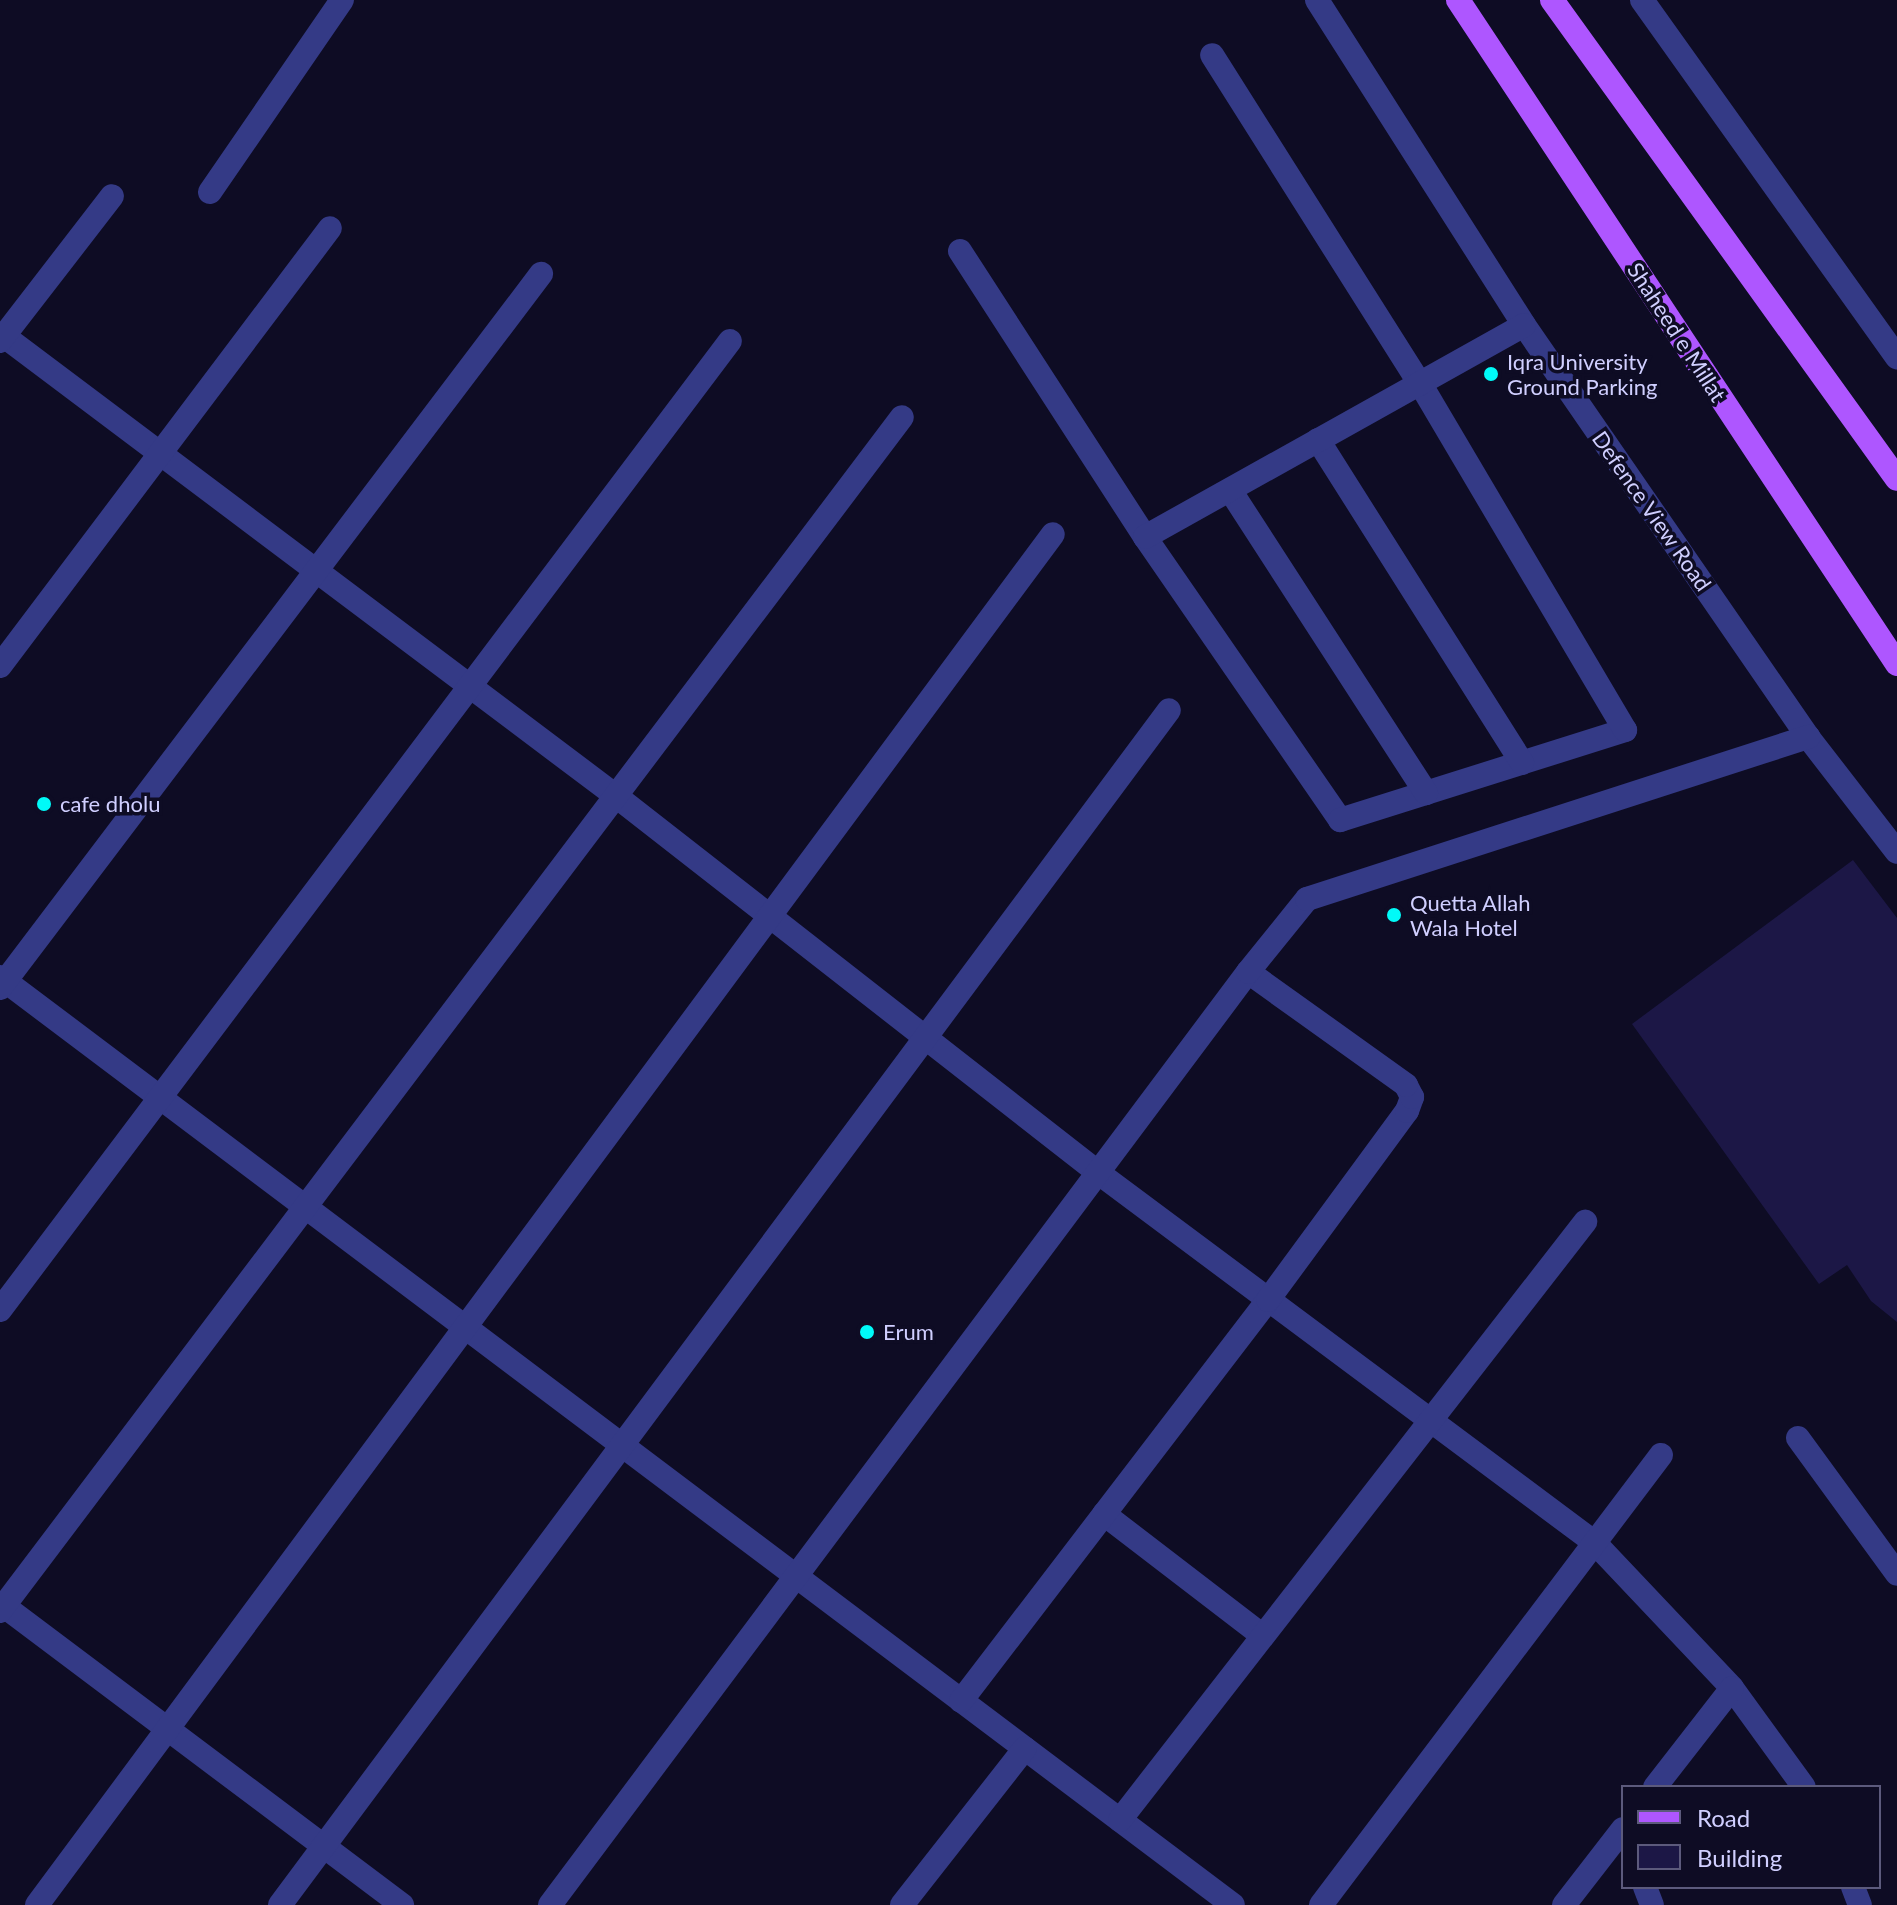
<!DOCTYPE html>
<style>
body{margin:0}
#map{position:relative;width:1897px;height:1905px;overflow:hidden;background:#0e0c24;font-family:Lato,sans-serif}
div>[style]{position:absolute}
.building>*{inset:0;background:#1c1746}
.minor>*{height:24px;margin:-12px;padding:0 12px;transform-origin:12px;border-radius:12px;background:#343a86}
.major>*{height:24px;margin:-12px;padding:0 12px;transform-origin:12px;border-radius:12px;background:#ae56ff}
.dots>*{width:22px;height:22px;translate:-50% -50%;box-sizing:border-box;border:4px solid #0e0c24;border-radius:50%}
span{translate:-50% -50%;white-space:nowrap;text-align:center;line-height:1.15;-webkit-text-stroke:7px #0e0c24;paint-order:stroke}
.street-label{font-size:22px;color:#d0cfff}
.poi-label{font-size:22px;color:#d0cfff}
.left{translate:0 -50%;text-align:left}
.legend{position:absolute;left:1621px;top:1785px;width:260px;height:104px;box-sizing:border-box;background:#0e0c24;border:2px solid #5c5a7c;margin:0;padding:10px 14px;list-style:none;font-size:24px;color:#d0cfff}
.legend li{display:flex;align-items:center;gap:16px;height:40px}
.legend b{width:40px;border:2px solid #5c5a7c}
</style>
<div id="map">
<div class="building">
<i style="clip-path:polygon(1853px 860px,1897px 918px,1897px 1322px,1871px 1301px,1847px 1265px,1819px 1284px,1632px 1024px)"></i>
</div>
<div class="minor">
<i style="left:1317px;top:0;width:385px;rotate:57.5deg"></i>
<i style="left:1524px;top:325px;width:500px;rotate:55.42deg"></i>
<i style="left:1808px;top:737px;width:145px;rotate:52.3deg"></i>
<i style="left:1642px;top:0;width:439px;rotate:54.5deg"></i>
<i style="left:210px;top:192px;width:233px;rotate:-55.5deg"></i>
<i style="left:960px;top:251px;width:341px;rotate:57.1deg"></i>
<i style="left:1145px;top:537px;width:344px;rotate:55.4deg"></i>
<i style="left:1340px;top:820px;width:299px;rotate:-17.5deg"></i>
<i style="left:1625px;top:730px;width:402px;rotate:-120.6deg"></i>
<i style="left:1420px;top:384px;width:389px;rotate:-122.3deg"></i>
<i style="left:4px;top:336px;width:766px;rotate:36.93deg"></i>
<i style="left:616px;top:796px;width:614px;rotate:37.99deg"></i>
<i style="left:1100px;top:1174px;width:617px;rotate:36.7deg"></i>
<i style="left:1595px;top:1543px;width:199px;rotate:46.6deg"></i>
<i style="left:1732px;top:1688px;width:122px;rotate:54deg"></i>
<i style="left:0;top:341px;width:183px;rotate:-52.3deg"></i>
<i style="left:1318px;top:440px;width:382px;rotate:57.7deg"></i>
<i style="left:1230px;top:490px;width:361px;rotate:57.1deg"></i>
<i style="left:1145px;top:537px;width:434px;rotate:-29.2deg"></i>
<i style="left:0;top:666px;width:548px;rotate:-53deg"></i>
<i style="left:0;top:977px;width:1543px;rotate:36.97deg"></i>
<i style="left:0;top:988px;width:896px;rotate:-52.85deg"></i>
<i style="left:0;top:1310px;width:1213px;rotate:-53.01deg"></i>
<i style="left:1798px;top:1438px;width:168px;rotate:53.9deg"></i>
<i style="left:1104px;top:1514px;width:200px;rotate:37.5deg"></i>
<i style="left:0;top:1603px;width:503px;rotate:36.92deg"></i>
<i style="left:0;top:1611px;width:1496px;rotate:-52.93deg"></i>
<i style="left:961px;top:1701px;width:505px;rotate:-52.56deg"></i>
<i style="left:1268px;top:1300px;width:235px;rotate:-53.7deg"></i>
<i style="left:1407px;top:1111px;width:15px;rotate:-70deg"></i>
<i style="left:1412px;top:1097px;width:13px;rotate:-117deg"></i>
<i style="left:1406px;top:1085px;width:194px;rotate:-144.4deg"></i>
<i style="left:1655px;top:1787px;width:125px;rotate:-52.1deg"></i>
<i style="left:1120px;top:1820px;width:758px;rotate:-52.13deg"></i>
<i style="left:1645px;top:1887px;width:19px;rotate:69deg"></i>
<i style="left:1853px;top:1887px;width:19px;rotate:69deg"></i>
<i style="left:37px;top:1905px;width:1706px;rotate:-53.46deg"></i>
<i style="left:280px;top:1905px;width:1489px;rotate:-53.35deg"></i>
<i style="left:550px;top:1905px;width:1165px;rotate:-53.2deg"></i>
<i style="left:1248px;top:972px;width:94px;rotate:-51.1deg"></i>
<i style="left:1307px;top:899px;width:527px;rotate:-17.92deg"></i>
<i style="left:902px;top:1905px;width:199px;rotate:-51.9deg"></i>
<i style="left:1321px;top:1905px;width:564px;rotate:-52.93deg"></i>
<i style="left:1564px;top:1905px;width:96px;rotate:-52.2deg"></i>
</div>
<div class="major">
<i style="left:1458px;top:0;width:796px;rotate:56.53deg"></i>
<i style="left:1552px;top:0;width:590px;rotate:54.24deg"></i>
</div>
<div class="dots">
<i style="left:1491px;top:374px;background:#00faf8"></i>
<i style="left:44px;top:804px;background:#00faf8"></i>
<i style="left:1394px;top:915px;background:#00faf8"></i>
<i style="left:867px;top:1332px;background:#00faf8"></i>
</div>
<div class="street-label">
<span style="left:1677px;top:332px;rotate:57deg">Shaheed e Millat</span>
<span style="left:1652px;top:511px;rotate:55deg">Defence View Road</span>
</div>
<div class="poi-label">
<span class="left" style="left:1507px;top:374px">Iqra University<br>Ground Parking</span>
<span class="left" style="left:60px;top:804px">cafe dholu</span>
<span class="left" style="left:1410px;top:915px">Quetta Allah<br>Wala Hotel</span>
<span class="left" style="left:883px;top:1332px">Erum</span>
</div>
<ul class="legend">
<li><b style="height:10px;background:#ae56ff"></b>Road</li>
<li><b style="height:22px;background:#1c1746"></b>Building</li>
</ul>
</div>
